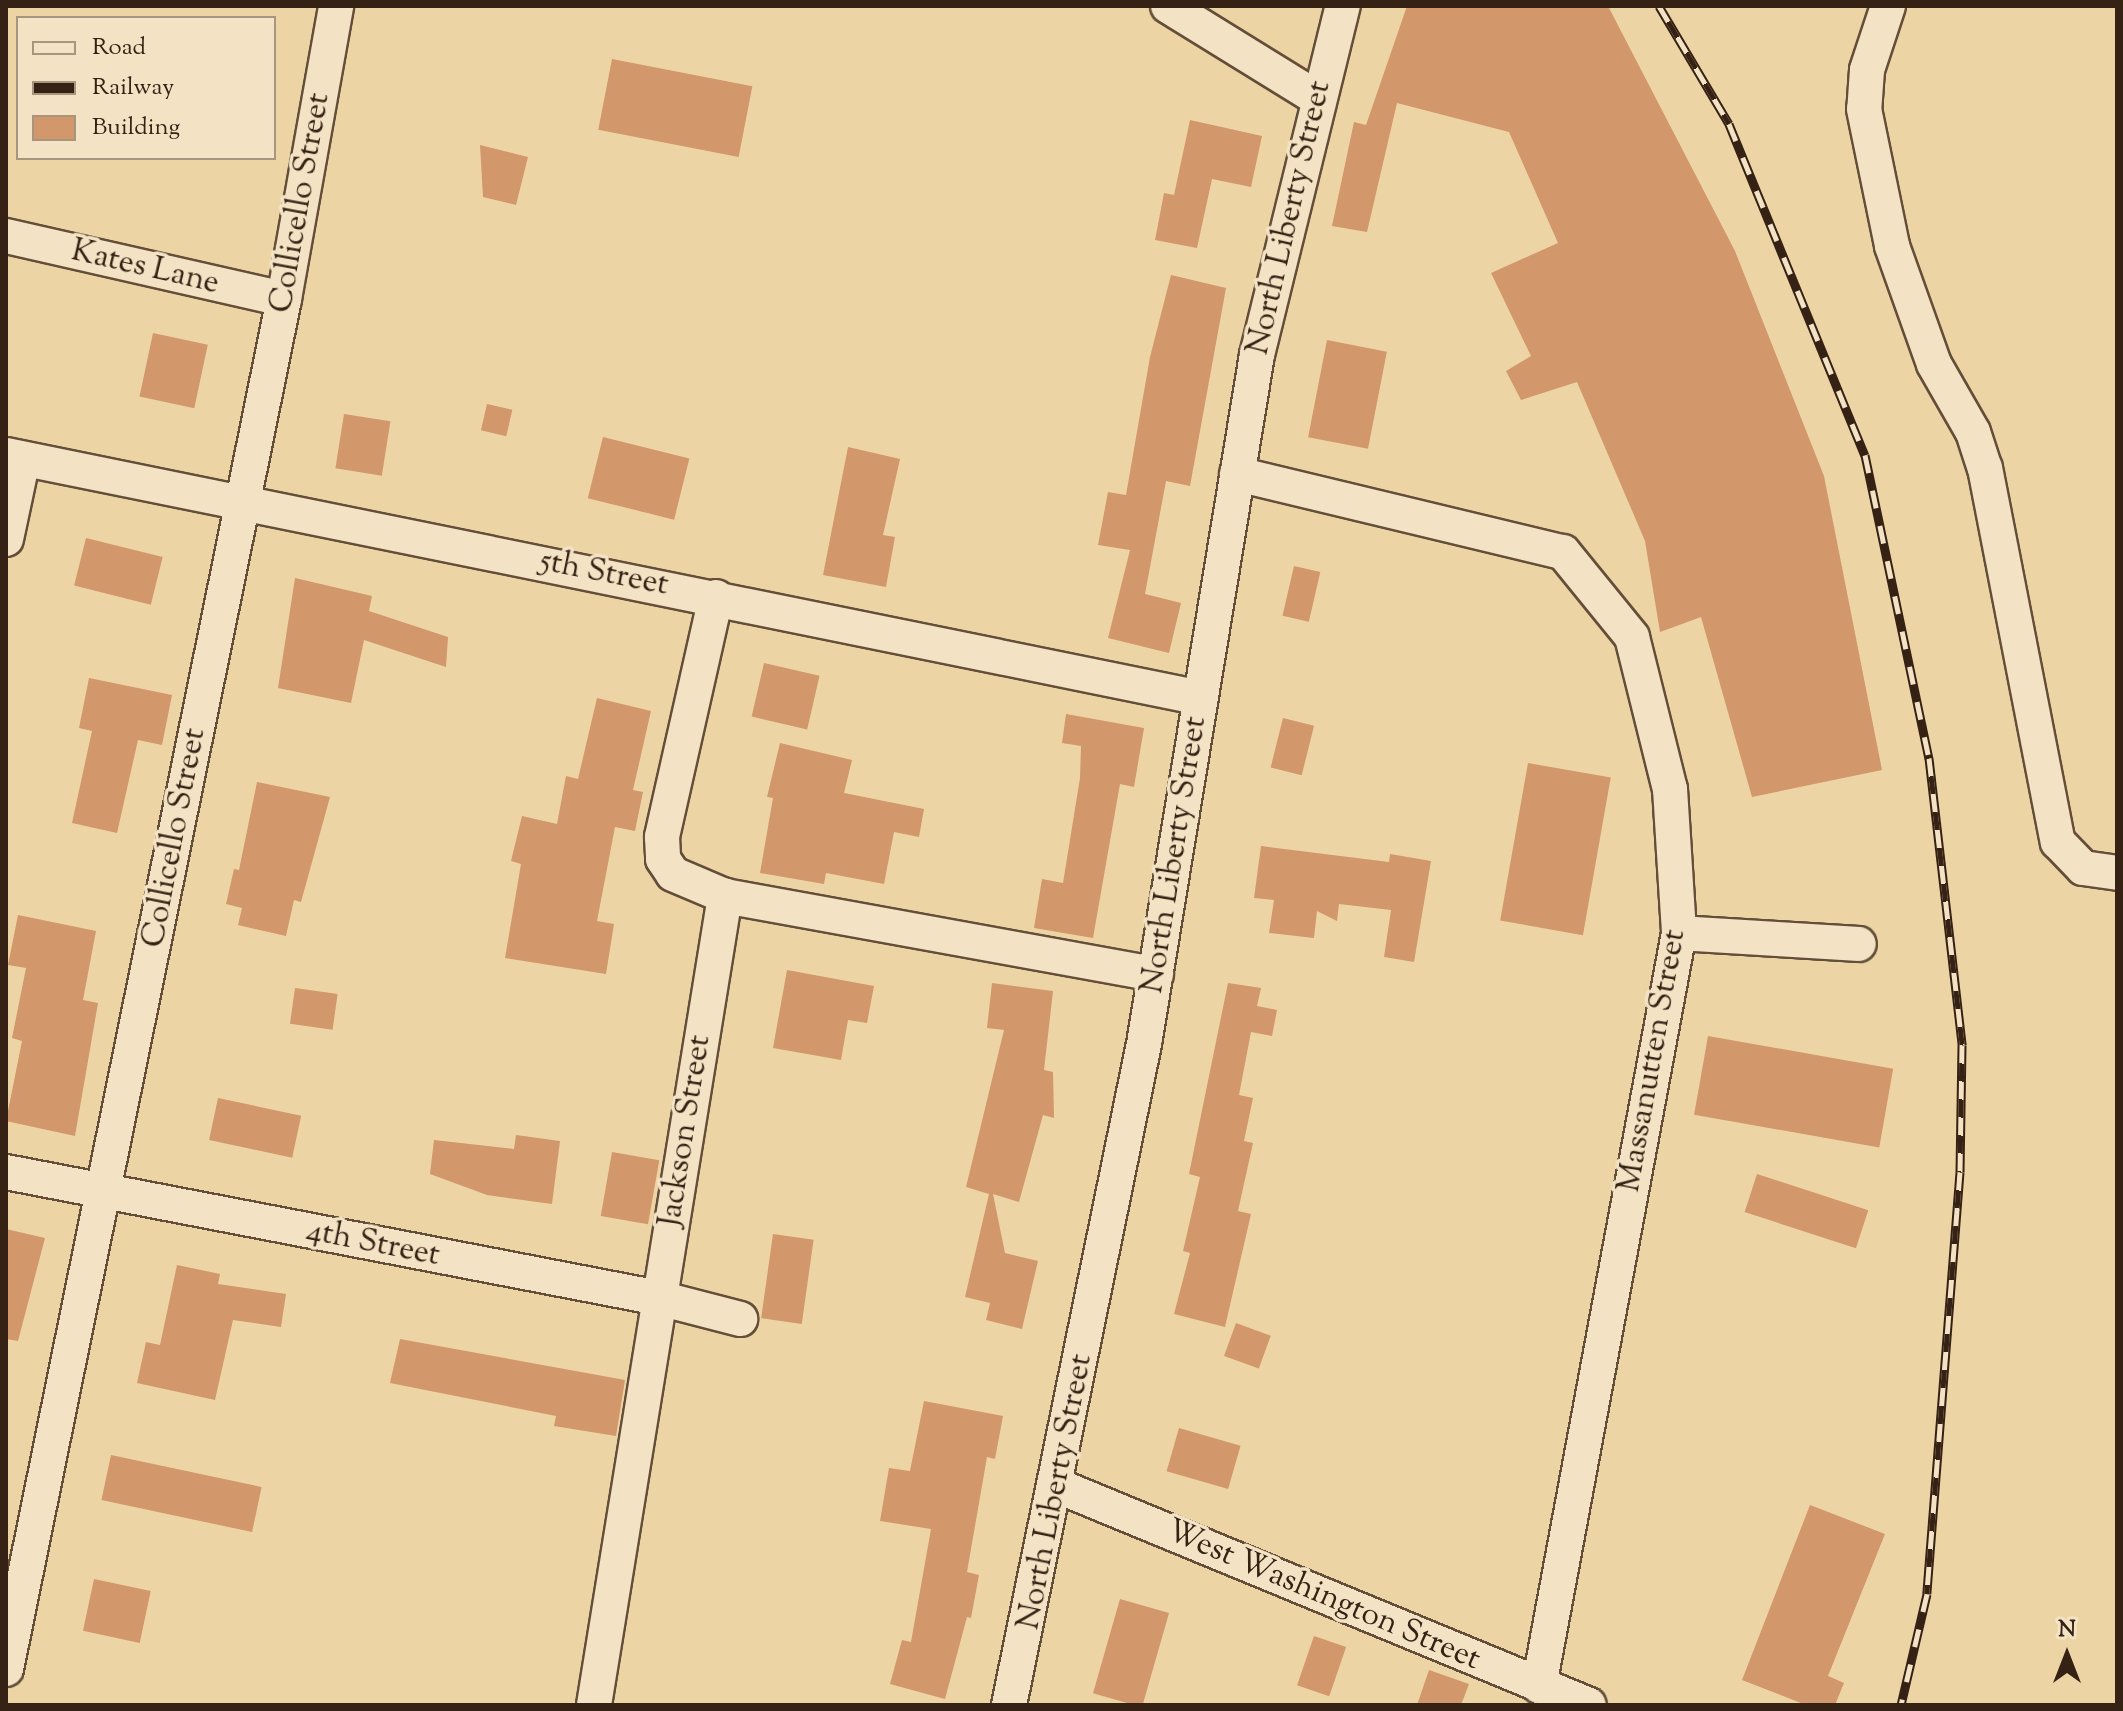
<!DOCTYPE html>
<style>
body{margin:0}
#map{position:relative;width:2123px;height:1711px;overflow:hidden;background:#edd4a5;font-family:"Sorts Mill Goudy",serif}
div>[style]{position:absolute}
.building>*{inset:0;background:#d2976a;transform-origin:0 0}
.roads{filter:drop-shadow(2px 0 #644e39) drop-shadow(-2px 0 #644e39) drop-shadow(0 2px #644e39) drop-shadow(0 -2px #644e39)}
.minor>*{height:34px;margin:-17px;padding:0 17px;transform-origin:17px;border-radius:17px;background:#f3e3c4}
.rail>*{height:9px;margin-top:-4.5px;transform-origin:0;background:repeating-linear-gradient(90deg,#f3e3c4 0 18px,#362115 0 36px);box-sizing:border-box;border-block:2px solid #362115}
span{translate:-50% -50%;white-space:nowrap;text-align:center;line-height:1.15;-webkit-text-stroke:7px #f3e3c4;paint-order:stroke}
.street-label{font-size:32px;color:#362115}
.frame{position:absolute;inset:0;border:8px solid #362115;pointer-events:none}
.legend{position:absolute;left:16px;top:16px;width:260px;height:144px;box-sizing:border-box;background:#f3e3c4;border:2px solid #a7957e;margin:0;padding:10px 14px;list-style:none;font-size:24px;color:#362115}
.legend li{display:flex;align-items:center;gap:16px;height:40px}
.legend b{width:40px;border:2px solid #a7957e}
.north{position:absolute;left:2027px;top:1615px;width:80px;height:80px;-webkit-text-stroke:6px #f3e3c4;paint-order:stroke;rotate:0deg;font-size:22px;font-weight:700;line-height:32px;text-align:center;color:#362115}
.north::after{content:'';display:block;margin:auto;width:28px;height:36px;background:#362115;clip-path:polygon(50% 0,100% 100%,50% 72%,0 100%)}
</style>
<div id="map">
<div class="building">
<i style="clip-path:polygon(1407px 6px,1608px 6px,1735px 251px,1824px 476px,1882px 770px,1752px 797px,1701px 617px,1660px 632px,1645px 541px,1577px 382px,1521px 400px,1506px 371px,1531px 356px,1491px 273px,1558px 243px,1509px 132px,1397px 103px,1367px 232px,1332px 226px,1354px 122px,1366px 125px)"></i>
<i style="left:612px;top:59px;width:143px;height:72px;rotate:11deg"></i>
<i style="clip-path:polygon(1190px 120px,1262px 136px,1251px 187px,1212px 179px,1197px 248px,1155px 240px,1164px 193px,1174px 195px)"></i>
<i style="clip-path:polygon(480px 145px,528px 157px,516px 205px,483px 197px)"></i>
<i style="clip-path:polygon(1171px 275px,1226px 288px,1190px 486px,1166px 481px,1145px 594px,1181px 603px,1169px 653px,1108px 638px,1130px 550px,1098px 545px,1108px 492px,1126px 495px,1150px 357px)"></i>
<i style="left:153px;top:333px;width:56px;height:65px;rotate:12deg"></i>
<i style="left:1327px;top:340px;width:61px;height:99px;rotate:11deg"></i>
<i style="left:487px;top:404px;width:26px;height:27px;rotate:13deg"></i>
<i style="left:344px;top:414px;width:47px;height:55px;rotate:9deg"></i>
<i style="left:603px;top:437px;width:89px;height:63px;rotate:14deg"></i>
<i style="clip-path:polygon(848px 447px,900px 459px,883px 535px,895px 537px,886px 587px,823px 575px)"></i>
<i style="left:86px;top:538px;width:79px;height:49px;rotate:14deg"></i>
<i style="left:1294px;top:566px;width:27px;height:51px;rotate:13deg"></i>
<i style="clip-path:polygon(295px 578px,372px 596px,369px 611px,448px 637px,446px 667px,364px 640px,351px 703px,278px 688px)"></i>
<i style="left:764px;top:663px;width:57px;height:55px;rotate:13deg"></i>
<i style="clip-path:polygon(89px 678px,172px 695px,162px 745px,138px 740px,117px 833px,72px 823px,92px 731px,79px 728px)"></i>
<i style="clip-path:polygon(597px 698px,651px 711px,633px 790px,643px 792px,635px 831px,615px 827px,597px 921px,614px 924px,606px 974px,505px 958px,521px 864px,511px 861px,522px 816px,557px 824px,566px 776px,578px 779px)"></i>
<i style="clip-path:polygon(1066px 714px,1144px 728px,1134px 787px,1120px 784px,1093px 938px,1034px 928px,1042px 879px,1063px 883px,1080px 778px,1081px 746px,1062px 743px)"></i>
<i style="left:1283px;top:718px;width:32px;height:51px;rotate:14deg"></i>
<i style="clip-path:polygon(780px 743px,852px 760px,844px 793px,924px 809px,919px 837px,894px 832px,884px 884px,826px 873px,824px 884px,760px 873px,773px 798px,767px 797px)"></i>
<i style="left:1528px;top:763px;width:84px;height:160px;rotate:10deg"></i>
<i style="clip-path:polygon(257px 782px,330px 797px,301px 902px,294px 900px,286px 936px,238px 925px,242px 908px,226px 904px,234px 869px,239px 870px)"></i>
<i style="clip-path:polygon(1261px 846px,1389px 862px,1390px 854px,1431px 861px,1414px 962px,1384px 957px,1391px 910px,1339px 904px,1337px 921px,1317px 911px,1314px 938px,1269px 933px,1274px 900px,1254px 898px)"></i>
<i style="clip-path:polygon(18px 915px,96px 931px,83px 1000px,98px 1003px,75px 1136px,6px 1121px,22px 1041px,12px 1038px,26px 968px,8px 965px)"></i>
<i style="clip-path:polygon(787px 970px,874px 986px,867px 1023px,848px 1020px,841px 1060px,773px 1048px)"></i>
<i style="clip-path:polygon(992px 983px,1053px 991px,1044px 1070px,1053px 1072px,1054px 1118px,1043px 1115px,1019px 1202px,993px 1194px,1005px 1253px,1038px 1261px,1022px 1329px,986px 1320px,990px 1303px,965px 1297px,989px 1194px,966px 1187px,1004px 1030px,987px 1028px)"></i>
<i style="clip-path:polygon(1228px 983px,1261px 988px,1257px 1006px,1277px 1010px,1272px 1036px,1251px 1032px,1239px 1095px,1253px 1098px,1244px 1141px,1253px 1143px,1238px 1211px,1251px 1214px,1225px 1327px,1174px 1314px,1190px 1253px,1183px 1251px,1200px 1177px,1189px 1174px)"></i>
<i style="left:295px;top:988px;width:43px;height:36px;rotate:8deg"></i>
<i style="left:1708px;top:1036px;width:188px;height:80px;rotate:10deg"></i>
<i style="left:218px;top:1098px;width:85px;height:43px;rotate:12deg"></i>
<i style="clip-path:polygon(516px 1135px,560px 1141px,552px 1204px,487px 1195px,430px 1174px,434px 1140px,514px 1149px)"></i>
<i style="left:612px;top:1152px;width:48px;height:65px;rotate:10deg"></i>
<i style="left:1757px;top:1174px;width:117px;height:40px;rotate:18deg"></i>
<i style="clip-path:polygon(6px 1229px,45px 1238px,18px 1341px,6px 1339px)"></i>
<i style="left:773px;top:1234px;width:41px;height:85px;rotate:8deg"></i>
<i style="clip-path:polygon(177px 1265px,220px 1274px,218px 1284px,286px 1294px,281px 1327px,233px 1320px,215px 1400px,137px 1383px,146px 1342px,160px 1345px)"></i>
<i style="left:1236px;top:1323px;width:37px;height:35px;rotate:20deg"></i>
<i style="clip-path:polygon(400px 1339px,625px 1380px,616px 1436px,554px 1426px,556px 1416px,390px 1383px)"></i>
<i style="clip-path:polygon(924px 1401px,1003px 1416px,995px 1459px,987px 1457px,967px 1572px,979px 1575px,971px 1618px,967px 1617px,945px 1699px,890px 1684px,902px 1640px,911px 1642px,931px 1529px,880px 1521px,889px 1468px,910px 1471px)"></i>
<i style="left:1179px;top:1428px;width:64px;height:45px;rotate:16deg"></i>
<i style="left:111px;top:1455px;width:154px;height:46px;rotate:12deg"></i>
<i style="clip-path:polygon(1810px 1505px,1885px 1534px,1828px 1676px,1844px 1683px,1835px 1705px,1806px 1705px,1742px 1680px)"></i>
<i style="left:94px;top:1579px;width:58px;height:53px;rotate:12deg"></i>
<i style="left:1120px;top:1599px;width:51px;height:98px;rotate:16deg"></i>
<i style="left:1314px;top:1636px;width:34px;height:52px;rotate:19deg"></i>
<i style="clip-path:polygon(1429px 1670px,1469px 1684px,1461px 1705px,1417px 1705px)"></i>
</div>
<div class="roads">
<div class="minor">
<i style="left:1168px;top:6px;width:175px;rotate:31.7deg"></i>
<i style="left:1888px;top:6px;width:67px;rotate:108.2deg"></i>
<i style="left:1867px;top:70px;width:39px;rotate:94deg"></i>
<i style="left:1864px;top:109px;width:140px;rotate:78.4deg"></i>
<i style="left:1892px;top:246px;width:125px;rotate:70.4deg"></i>
<i style="left:1934px;top:364px;width:78px;rotate:60.2deg"></i>
<i style="left:1973px;top:432px;width:38px;rotate:72deg"></i>
<i style="left:1985px;top:468px;width:381px;rotate:79deg"></i>
<i style="left:2058px;top:842px;width:36px;rotate:46deg"></i>
<i style="left:2083px;top:868px;width:34px;rotate:8deg"></i>
<i style="left:6px;top:236px;width:285px;rotate:12.8deg"></i>
<i style="left:6px;top:455px;width:1219px;rotate:11.49deg"></i>
<i style="left:1237px;top:474px;width:335px;rotate:13.5deg"></i>
<i style="left:1563px;top:552px;width:109px;rotate:50.9deg"></i>
<i style="left:1632px;top:637px;width:157px;rotate:76deg"></i>
<i style="left:1670px;top:789px;width:144px;rotate:86.4deg"></i>
<i style="left:1679px;top:933px;width:766px;rotate:100.53deg"></i>
<i style="left:6px;top:539px;width:82px;rotate:-78deg"></i>
<i style="left:716px;top:597px;width:246px;rotate:102.7deg"></i>
<i style="left:662px;top:837px;width:22px;rotate:87deg"></i>
<i style="left:663px;top:859px;width:18px;rotate:56deg"></i>
<i style="left:673px;top:874px;width:56px;rotate:22.9deg"></i>
<i style="left:725px;top:896px;width:438px;rotate:10.3deg"></i>
<i style="left:1679px;top:933px;width:180px;rotate:3.5deg"></i>
<i style="left:6px;top:1172px;width:665px;rotate:10.92deg"></i>
<i style="left:659px;top:1298px;width:84px;rotate:14.5deg"></i>
<i style="left:1058px;top:1486px;width:574px;rotate:22.41deg"></i>
<i style="left:6px;top:1669px;width:1398px;rotate:-78.53deg"></i>
<i style="left:284px;top:299px;width:298px;rotate:-79.9deg"></i>
<i style="left:594px;top:1705px;width:820px;rotate:-80.8deg"></i>
<i style="left:1009px;top:1705px;width:675px;rotate:-78.46deg"></i>
<i style="left:1144px;top:1044px;width:698px;rotate:-80.69deg"></i>
<i style="left:1257px;top:355px;width:359px;rotate:-76.2deg"></i>
</div>
</div>
<div class="rail">
<i style="left:1659px;top:6px;width:137px;rotate:59.3deg"></i>
<i style="left:1729px;top:124px;width:358px;rotate:67.7deg"></i>
<i style="left:1865px;top:455px;width:310px;rotate:78.1deg"></i>
<i style="left:1929px;top:758px;width:289px;rotate:83.4deg"></i>
<i style="left:1962px;top:1045px;width:127px;rotate:90.9deg"></i>
<i style="left:1960px;top:1172px;width:423px;rotate:94.5deg"></i>
<i style="left:1927px;top:1594px;width:114px;rotate:103.2deg"></i>
</div>
<div class="street-label">
<span style="left:301px;top:203px;rotate:-80deg">Collicello Street</span>
<span style="left:1290px;top:218px;rotate:-77deg">North Liberty Street</span>
<span style="left:145px;top:268px;rotate:13deg">Kates Lane</span>
<span style="left:604px;top:574px;rotate:11deg">5th Street</span>
<span style="left:175px;top:838px;rotate:-79deg">Collicello Street</span>
<span style="left:1175px;top:855px;rotate:-81deg">North Liberty Street</span>
<span style="left:1653px;top:1061px;rotate:-80deg">Massanutten Street</span>
<span style="left:686px;top:1131px;rotate:-81deg">Jackson Street</span>
<span style="left:373px;top:1244px;rotate:11deg">4th Street</span>
<span style="left:1056px;top:1492px;rotate:-79deg">North Liberty Street</span>
<span style="left:1323px;top:1596px;rotate:23deg">West Washington Street</span>
</div>
<div class="frame"></div>
<ul class="legend">
<li><b style="height:10px;background:#f3e3c4"></b>Road</li>
<li><b style="height:10px;background:#362115"></b>Railway</li>
<li><b style="height:22px;background:#d2976a"></b>Building</li>
</ul>
<div class="north">N</div>
</div>
